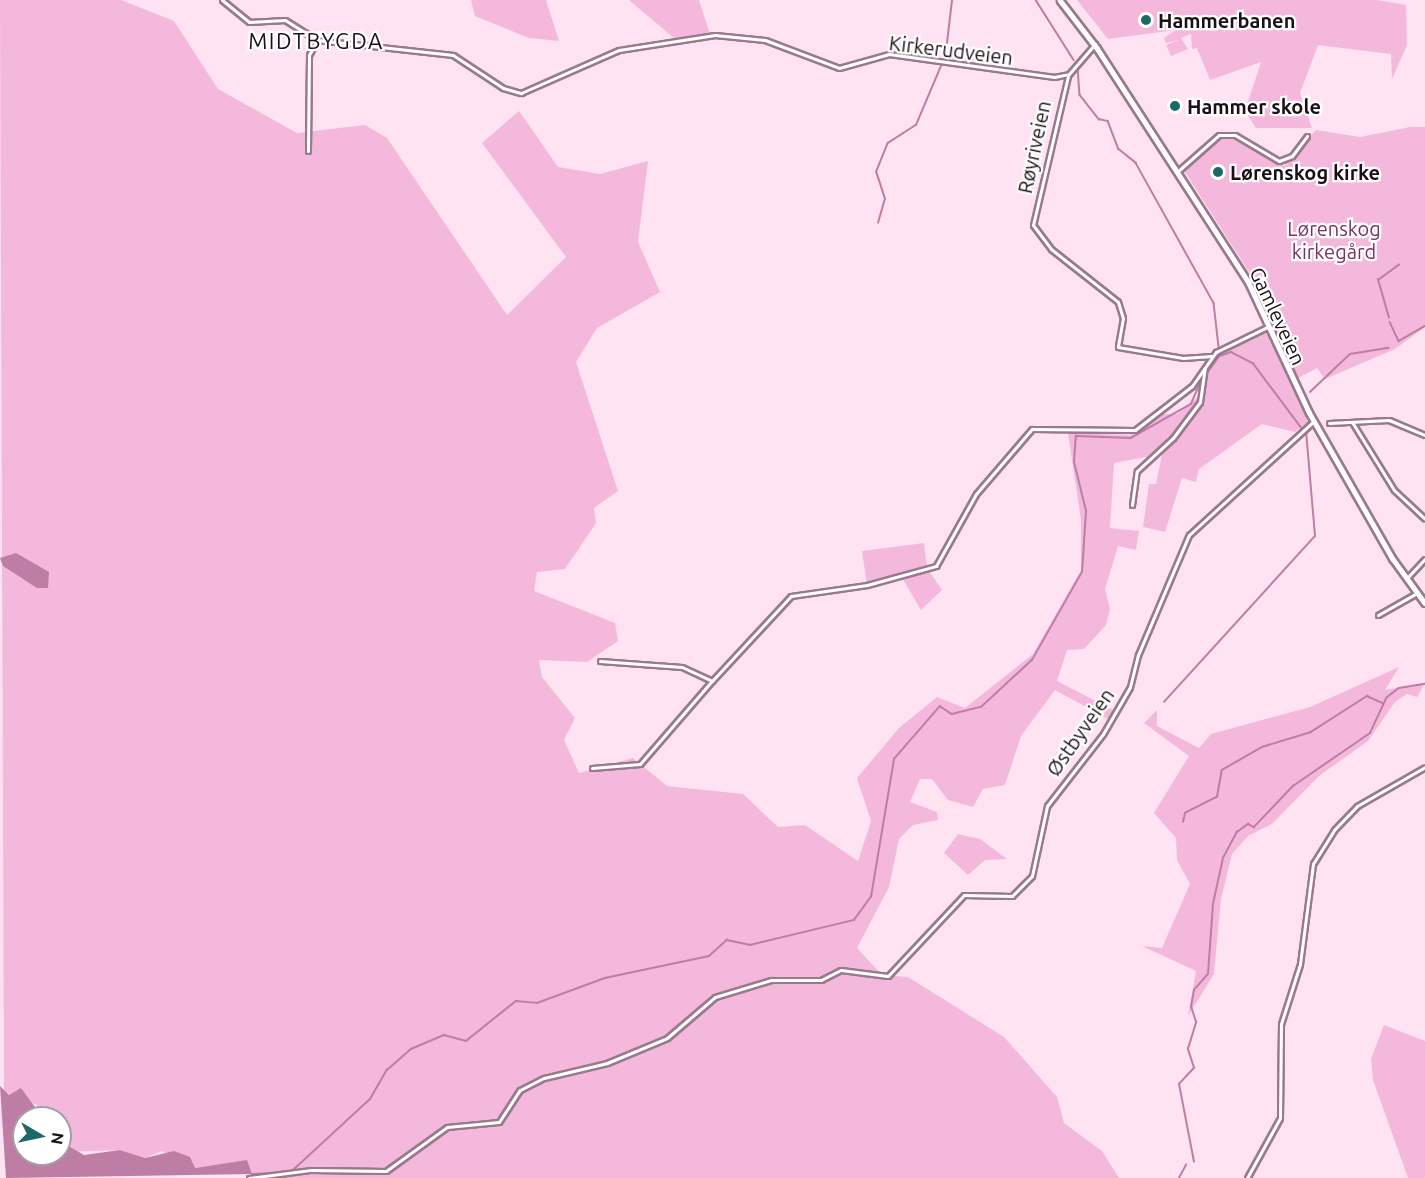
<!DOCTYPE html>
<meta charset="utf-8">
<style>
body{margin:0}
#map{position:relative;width:1425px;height:1178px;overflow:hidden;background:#ffe3f3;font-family:Ubuntu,sans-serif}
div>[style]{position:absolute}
.green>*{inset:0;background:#f4b8dd}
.water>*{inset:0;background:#bd7da5}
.stream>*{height:1.5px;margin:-0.75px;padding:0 0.75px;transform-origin:0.75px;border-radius:0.75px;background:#bd7da5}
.roads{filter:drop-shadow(2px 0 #987a8c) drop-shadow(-2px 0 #987a8c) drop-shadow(0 2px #987a8c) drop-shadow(0 -2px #987a8c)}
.street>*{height:3px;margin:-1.5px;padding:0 1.5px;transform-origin:1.5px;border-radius:1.5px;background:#fff}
.secondary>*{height:4.5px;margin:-2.25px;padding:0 2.25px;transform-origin:2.25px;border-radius:2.25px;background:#fff}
.dots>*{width:16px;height:16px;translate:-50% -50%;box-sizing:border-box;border:3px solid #fff;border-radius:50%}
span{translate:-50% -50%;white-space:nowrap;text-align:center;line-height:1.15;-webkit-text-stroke:4.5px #fff;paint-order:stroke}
.poi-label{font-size:20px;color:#1b1017;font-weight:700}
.left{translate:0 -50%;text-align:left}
.street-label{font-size:20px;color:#1b1017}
.park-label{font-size:20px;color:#7d3065}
.quarter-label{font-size:22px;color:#1b1017;letter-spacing:1.5px}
.north{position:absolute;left:12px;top:1106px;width:60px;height:60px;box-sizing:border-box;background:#fff;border:2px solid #a49fa2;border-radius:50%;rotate:99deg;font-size:16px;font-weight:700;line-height:24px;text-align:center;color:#1b1017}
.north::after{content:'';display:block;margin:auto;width:21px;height:27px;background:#1c6967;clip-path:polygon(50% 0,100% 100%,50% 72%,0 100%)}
</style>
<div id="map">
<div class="green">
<i style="clip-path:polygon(0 0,121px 0,174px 21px,218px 89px,297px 133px,365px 125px,387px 138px,507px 315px,566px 257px,482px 143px,519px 111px,558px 167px,600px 174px,648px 161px,638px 242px,660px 292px,597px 328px,576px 362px,618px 491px,594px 508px,596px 523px,565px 569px,537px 572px,534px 591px,615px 623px,618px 641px,587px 662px,539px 660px,542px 677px,575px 718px,564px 740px,579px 773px,633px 758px,667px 786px,743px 794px,778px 827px,805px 825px,858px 861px,871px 821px,857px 778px,899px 728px,937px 697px,965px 708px,1033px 654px,1081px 570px,1081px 520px,1068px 433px,1130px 435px,1162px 414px,1177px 414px,1199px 396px,1198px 382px,1221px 354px,1267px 329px,1308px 422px,1295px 432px,1262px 424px,1199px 469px,1196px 482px,1182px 478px,1165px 532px,1143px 527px,1149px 484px,1156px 484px,1162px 454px,1114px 463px,1110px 528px,1139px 531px,1136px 550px,1118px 546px,1105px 589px,1110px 609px,1106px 625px,1084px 649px,1067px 650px,1057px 681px,1115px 711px,1110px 720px,1055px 690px,1021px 736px,1005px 785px,983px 789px,973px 807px,948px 800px,932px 779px,920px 779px,910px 802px,937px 812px,938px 820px,913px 825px,899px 839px,889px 887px,857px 948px,882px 975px,908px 977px,1004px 1037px,1057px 1097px,1064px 1123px,1102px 1151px,1119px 1178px,247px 1178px,252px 1174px,231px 1163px,194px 1168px,162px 1151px,145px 1158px,120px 1150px,71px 1152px,60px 1141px,60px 1118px,43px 1118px,37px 1105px,4px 1092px)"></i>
<i style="clip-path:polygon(471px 0,546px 0,559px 41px,529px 38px,475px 16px)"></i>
<i style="clip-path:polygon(629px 0,699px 0,710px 34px,675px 39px)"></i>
<i style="clip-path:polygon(1077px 0,1377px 0,1406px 5px,1407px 45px,1392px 79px,1391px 54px,1318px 45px,1300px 93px,1312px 128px,1256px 128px,1245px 111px,1261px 62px,1210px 80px,1197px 48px,1192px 49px,1191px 34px,1181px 38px,1188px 49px,1171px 56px,1166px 45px,1179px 40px,1166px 43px,1164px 38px,1176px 30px,1108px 39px)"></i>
<i style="clip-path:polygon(1410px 127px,1425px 127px,1425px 327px,1395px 349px,1325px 379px,1317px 368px,1298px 378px,1258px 286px,1183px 169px,1227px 135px,1284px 166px,1316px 130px,1360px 137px)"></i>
<i style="clip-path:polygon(924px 543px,927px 568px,942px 590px,921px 610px,902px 578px,867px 585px,862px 551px)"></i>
<i style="clip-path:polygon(1399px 667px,1385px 690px,1425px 683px,1417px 697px,1407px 694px,1395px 702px,1368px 741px,1319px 776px,1272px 824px,1248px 836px,1232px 854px,1221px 899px,1214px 974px,1188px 1016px,1196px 971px,1142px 946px,1162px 948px,1190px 884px,1177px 860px,1176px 838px,1154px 813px,1189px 756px,1144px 723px,1157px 710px,1157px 726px,1199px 748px,1211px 734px,1310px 707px)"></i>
<i style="clip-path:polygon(958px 834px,980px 839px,1007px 859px,985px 860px,968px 875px,944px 853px)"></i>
<i style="clip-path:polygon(1384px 1025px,1425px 1041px,1425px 1178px,1408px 1178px,1373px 1080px,1371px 1059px)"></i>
</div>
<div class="water">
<i style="clip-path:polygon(16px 553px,49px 572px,48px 588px,37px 588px,3px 566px,0 558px)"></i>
<i style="clip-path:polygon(0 1086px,9px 1095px,21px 1088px,43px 1118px,24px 1118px,24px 1154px,60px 1154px,60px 1141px,84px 1155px,120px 1150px,145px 1158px,174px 1151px,190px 1157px,195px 1168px,247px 1160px,252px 1174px,6px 1178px)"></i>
</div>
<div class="stream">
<i style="left:1036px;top:0;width:71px;rotate:57.7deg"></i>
<i style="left:945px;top:60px;width:60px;rotate:-83.3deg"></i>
<i style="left:1078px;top:67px;width:28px;rotate:86deg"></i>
<i style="left:1080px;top:95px;width:31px;rotate:52deg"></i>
<i style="left:1099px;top:119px;width:9px;rotate:13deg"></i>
<i style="left:1108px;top:121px;width:30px;rotate:69deg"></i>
<i style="left:1119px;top:149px;width:22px;rotate:39deg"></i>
<i style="left:1136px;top:163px;width:160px;rotate:60.9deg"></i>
<i style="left:1214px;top:303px;width:53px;rotate:83.5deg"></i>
<i style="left:1220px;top:356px;width:26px;rotate:126deg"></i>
<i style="left:878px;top:223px;width:25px;rotate:-74deg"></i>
<i style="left:885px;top:199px;width:28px;rotate:-108deg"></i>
<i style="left:876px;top:172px;width:31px;rotate:-68deg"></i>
<i style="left:888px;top:143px;width:33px;rotate:-33deg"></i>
<i style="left:916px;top:125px;width:64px;rotate:-67deg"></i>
<i style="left:1389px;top:318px;width:40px;rotate:-106deg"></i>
<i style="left:1378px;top:280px;width:26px;rotate:-36deg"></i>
<i style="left:1390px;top:322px;width:21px;rotate:65deg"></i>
<i style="left:1399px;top:341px;width:30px;rotate:-30deg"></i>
<i style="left:1220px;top:356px;width:12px;rotate:-20deg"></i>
<i style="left:1231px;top:352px;width:25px;rotate:27deg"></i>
<i style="left:1253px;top:363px;width:80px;rotate:53.1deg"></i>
<i style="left:1310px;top:392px;width:55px;rotate:-43.5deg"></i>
<i style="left:1350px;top:354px;width:39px;rotate:-9deg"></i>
<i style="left:1164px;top:702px;width:224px;rotate:-47.7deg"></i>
<i style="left:1315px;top:536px;width:104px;rotate:-94.9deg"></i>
<i style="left:1183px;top:822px;width:9px;rotate:-77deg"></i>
<i style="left:1185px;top:813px;width:36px;rotate:-27deg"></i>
<i style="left:1217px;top:797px;width:27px;rotate:-80deg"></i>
<i style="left:1222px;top:770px;width:46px;rotate:-29.9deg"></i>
<i style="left:1262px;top:747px;width:51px;rotate:-17deg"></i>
<i style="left:1311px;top:732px;width:67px;rotate:-32.7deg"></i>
<i style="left:1367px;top:696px;width:17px;rotate:24deg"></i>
<i style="left:1194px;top:1162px;width:79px;rotate:-100.9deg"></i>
<i style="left:1179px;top:1084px;width:22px;rotate:-47deg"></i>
<i style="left:1194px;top:1068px;width:20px;rotate:-108deg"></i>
<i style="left:1188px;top:1049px;width:28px;rotate:-73deg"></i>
<i style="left:1196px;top:1022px;width:16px;rotate:-108deg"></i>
<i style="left:1191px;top:1007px;width:17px;rotate:-80deg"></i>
<i style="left:1194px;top:990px;width:21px;rotate:-49deg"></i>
<i style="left:1208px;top:974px;width:70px;rotate:-85.9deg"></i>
<i style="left:1213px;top:904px;width:47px;rotate:-77.7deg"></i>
<i style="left:1223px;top:858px;width:30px;rotate:-62deg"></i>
<i style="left:1237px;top:832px;width:14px;rotate:-36deg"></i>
<i style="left:1248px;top:824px;width:7px;rotate:27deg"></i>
<i style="left:1254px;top:827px;width:57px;rotate:-46.4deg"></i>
<i style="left:1293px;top:786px;width:93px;rotate:-34.5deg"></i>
<i style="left:1370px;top:733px;width:38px;rotate:-65deg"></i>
<i style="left:1386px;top:698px;width:16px;rotate:-38deg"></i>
<i style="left:1399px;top:688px;width:26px;rotate:-9deg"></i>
<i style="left:292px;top:1171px;width:106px;rotate:-42.7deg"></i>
<i style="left:370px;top:1099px;width:34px;rotate:-60deg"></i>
<i style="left:387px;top:1070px;width:32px;rotate:-41deg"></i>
<i style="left:411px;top:1049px;width:36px;rotate:-23deg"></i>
<i style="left:444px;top:1035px;width:23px;rotate:15deg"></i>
<i style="left:466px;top:1041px;width:64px;rotate:-38.7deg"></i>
<i style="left:516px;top:1001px;width:21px;rotate:5deg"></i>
<i style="left:537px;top:1003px;width:72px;rotate:-20.2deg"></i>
<i style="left:605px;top:978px;width:106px;rotate:-11.9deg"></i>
<i style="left:709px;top:956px;width:24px;rotate:-42deg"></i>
<i style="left:727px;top:940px;width:24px;rotate:12deg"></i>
<i style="left:750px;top:945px;width:107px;rotate:-13.5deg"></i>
<i style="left:854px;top:920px;width:29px;rotate:-54deg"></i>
<i style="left:871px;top:897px;width:140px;rotate:-80.5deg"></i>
<i style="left:894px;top:759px;width:70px;rotate:-49deg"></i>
<i style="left:940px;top:706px;width:14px;rotate:34deg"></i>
<i style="left:952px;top:714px;width:30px;rotate:-14deg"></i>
<i style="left:981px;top:707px;width:69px;rotate:-42.7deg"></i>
<i style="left:1032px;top:660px;width:101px;rotate:-60.4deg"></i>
<i style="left:1082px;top:572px;width:61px;rotate:-86.2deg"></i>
<i style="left:1086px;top:511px;width:50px;rotate:-103.8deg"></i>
<i style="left:1074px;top:462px;width:26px;rotate:-86deg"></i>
<i style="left:1076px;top:436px;width:55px;rotate:2.1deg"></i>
<i style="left:1131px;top:438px;width:69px;rotate:-29.5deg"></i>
<i style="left:1191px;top:404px;width:25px;rotate:-67deg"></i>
<i style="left:252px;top:1174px;width:21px;rotate:-3deg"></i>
<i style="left:1179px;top:1178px;width:15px;rotate:-62deg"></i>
</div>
<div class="roads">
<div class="street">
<i style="left:222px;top:0;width:35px;rotate:39deg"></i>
<i style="left:249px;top:22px;width:36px;rotate:-3deg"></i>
<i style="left:285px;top:20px;width:38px;rotate:32deg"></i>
<i style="left:317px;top:40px;width:137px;rotate:6.3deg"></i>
<i style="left:453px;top:55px;width:60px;rotate:33.4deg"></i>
<i style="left:503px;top:88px;width:19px;rotate:16deg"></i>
<i style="left:521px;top:93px;width:107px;rotate:-23.7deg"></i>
<i style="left:619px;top:50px;width:97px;rotate:-8.9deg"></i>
<i style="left:715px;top:35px;width:50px;rotate:5.7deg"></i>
<i style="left:765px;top:40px;width:79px;rotate:20.7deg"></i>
<i style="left:839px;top:68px;width:52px;rotate:-15.6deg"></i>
<i style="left:889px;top:54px;width:167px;rotate:7.9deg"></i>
<i style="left:1054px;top:77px;width:15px;rotate:-11deg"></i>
<i style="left:1069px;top:74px;width:40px;rotate:-49deg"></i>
<i style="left:1068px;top:76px;width:153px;rotate:103.2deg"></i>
<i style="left:1033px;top:225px;width:30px;rotate:53deg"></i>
<i style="left:1051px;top:249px;width:85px;rotate:38.3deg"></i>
<i style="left:1118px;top:302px;width:17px;rotate:73deg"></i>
<i style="left:1123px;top:318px;width:29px;rotate:100deg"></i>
<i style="left:1118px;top:347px;width:66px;rotate:9.6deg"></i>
<i style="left:1183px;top:358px;width:29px;rotate:-4deg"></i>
<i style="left:308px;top:151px;width:96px;rotate:-89.4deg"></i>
<i style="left:309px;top:55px;width:17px;rotate:-62deg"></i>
<i style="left:1177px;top:172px;width:56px;rotate:-41.4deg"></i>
<i style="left:1219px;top:135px;width:16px"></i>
<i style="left:1235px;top:135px;width:51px;rotate:30.6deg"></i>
<i style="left:1279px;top:161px;width:14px;rotate:-21deg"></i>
<i style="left:1292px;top:156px;width:25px;rotate:-53deg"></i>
<i style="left:1352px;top:422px;width:80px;rotate:58.3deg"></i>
<i style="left:1394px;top:490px;width:42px;rotate:43.1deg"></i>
<i style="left:1329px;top:423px;width:60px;rotate:-2.9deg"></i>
<i style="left:1389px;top:420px;width:39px;rotate:23deg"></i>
<i style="left:1132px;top:505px;width:34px;rotate:-82deg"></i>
<i style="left:1137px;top:471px;width:49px;rotate:-42.5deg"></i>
<i style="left:1173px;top:438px;width:45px;rotate:-53.1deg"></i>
<i style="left:1200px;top:402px;width:34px;rotate:-82deg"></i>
<i style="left:1407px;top:578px;width:26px;rotate:-47deg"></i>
<i style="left:1378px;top:615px;width:45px;rotate:-29.4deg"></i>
<i style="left:600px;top:661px;width:82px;rotate:4.2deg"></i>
<i style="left:682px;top:667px;width:33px;rotate:25deg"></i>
<i style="left:712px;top:681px;width:116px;rotate:-47.1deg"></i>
<i style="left:791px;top:596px;width:77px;rotate:-8.2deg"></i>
<i style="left:867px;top:585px;width:72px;rotate:-15.4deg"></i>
<i style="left:936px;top:566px;width:82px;rotate:-60.9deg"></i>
<i style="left:976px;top:494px;width:86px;rotate:-49.3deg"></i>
<i style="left:1032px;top:429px;width:103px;rotate:0.6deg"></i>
<i style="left:1135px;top:430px;width:72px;rotate:-37.7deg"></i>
<i style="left:1192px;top:386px;width:42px;rotate:-54.8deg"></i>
<i style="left:1216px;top:352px;width:59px;rotate:-26.1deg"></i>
<i style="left:592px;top:768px;width:48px;rotate:-4.8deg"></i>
<i style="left:640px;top:764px;width:110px;rotate:-49.1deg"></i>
<i style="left:249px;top:1178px;width:63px;rotate:-7.4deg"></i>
<i style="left:311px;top:1170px;width:75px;rotate:0.8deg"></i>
<i style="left:386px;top:1171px;width:75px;rotate:-35.8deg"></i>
<i style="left:447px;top:1127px;width:52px;rotate:-5.5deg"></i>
<i style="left:499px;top:1122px;width:38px;rotate:-57deg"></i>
<i style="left:520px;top:1090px;width:27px;rotate:-27deg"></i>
<i style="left:544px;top:1078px;width:65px;rotate:-13.4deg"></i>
<i style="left:607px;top:1063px;width:65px;rotate:-22.6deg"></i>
<i style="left:667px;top:1038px;width:63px;rotate:-40.5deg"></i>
<i style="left:715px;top:997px;width:59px;rotate:-16.9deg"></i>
<i style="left:771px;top:980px;width:50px"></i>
<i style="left:821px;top:980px;width:22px;rotate:-27deg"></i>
<i style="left:841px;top:970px;width:47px;rotate:7.3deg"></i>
<i style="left:888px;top:976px;width:111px;rotate:-46.8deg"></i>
<i style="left:964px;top:895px;width:48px;rotate:1.2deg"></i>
<i style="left:1012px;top:896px;width:28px;rotate:-45deg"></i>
<i style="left:1032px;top:876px;width:72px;rotate:-77.9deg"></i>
<i style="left:1047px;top:806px;width:91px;rotate:-52.1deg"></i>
<i style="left:1103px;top:734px;width:54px;rotate:-60.1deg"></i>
<i style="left:1130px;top:687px;width:33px;rotate:-76deg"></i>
<i style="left:1138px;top:655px;width:130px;rotate:-67deg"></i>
<i style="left:1189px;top:535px;width:169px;rotate:-42.4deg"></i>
<i style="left:1247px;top:1178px;width:68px;rotate:-61.2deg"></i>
<i style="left:1280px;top:1118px;width:94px;rotate:-89.4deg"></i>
<i style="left:1281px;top:1024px;width:63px;rotate:-72.4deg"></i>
<i style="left:1300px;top:964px;width:101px;rotate:-82.6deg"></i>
<i style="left:1313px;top:864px;width:40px;rotate:-58deg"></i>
<i style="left:1334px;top:830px;width:33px;rotate:-46deg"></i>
<i style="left:1357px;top:806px;width:78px;rotate:-29.8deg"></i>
</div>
<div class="secondary">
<i style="left:1060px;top:0;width:61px;rotate:52.4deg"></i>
<i style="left:1097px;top:48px;width:278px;rotate:57.1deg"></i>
<i style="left:1248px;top:281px;width:145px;rotate:65deg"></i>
<i style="left:1309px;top:412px;width:169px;rotate:60.3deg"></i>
<i style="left:1393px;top:559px;width:54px;rotate:54deg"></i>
</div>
</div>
<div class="dots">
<i style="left:1146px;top:20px;background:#1c6967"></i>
<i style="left:1175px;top:106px;background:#1c6967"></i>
<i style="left:1218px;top:172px;background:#1c6967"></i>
</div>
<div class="poi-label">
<span class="left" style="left:1158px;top:20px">Hammerbanen</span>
<span class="left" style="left:1187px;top:106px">Hammer skole</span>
<span class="left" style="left:1230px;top:172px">Lørenskog kirke</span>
</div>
<div class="street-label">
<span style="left:951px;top:50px;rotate:7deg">Kirkerudveien</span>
<span style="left:1034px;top:147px;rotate:-78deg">Røyriveien</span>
<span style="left:1278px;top:316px;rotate:65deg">Gamleveien</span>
<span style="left:1080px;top:732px;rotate:-55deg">Østbyveien</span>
</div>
<div class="park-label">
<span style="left:1334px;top:240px">Lørenskog<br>kirkegård</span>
</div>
<div class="quarter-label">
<span style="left:316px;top:41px">MIDTBYGDA</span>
</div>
<div class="north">N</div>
</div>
